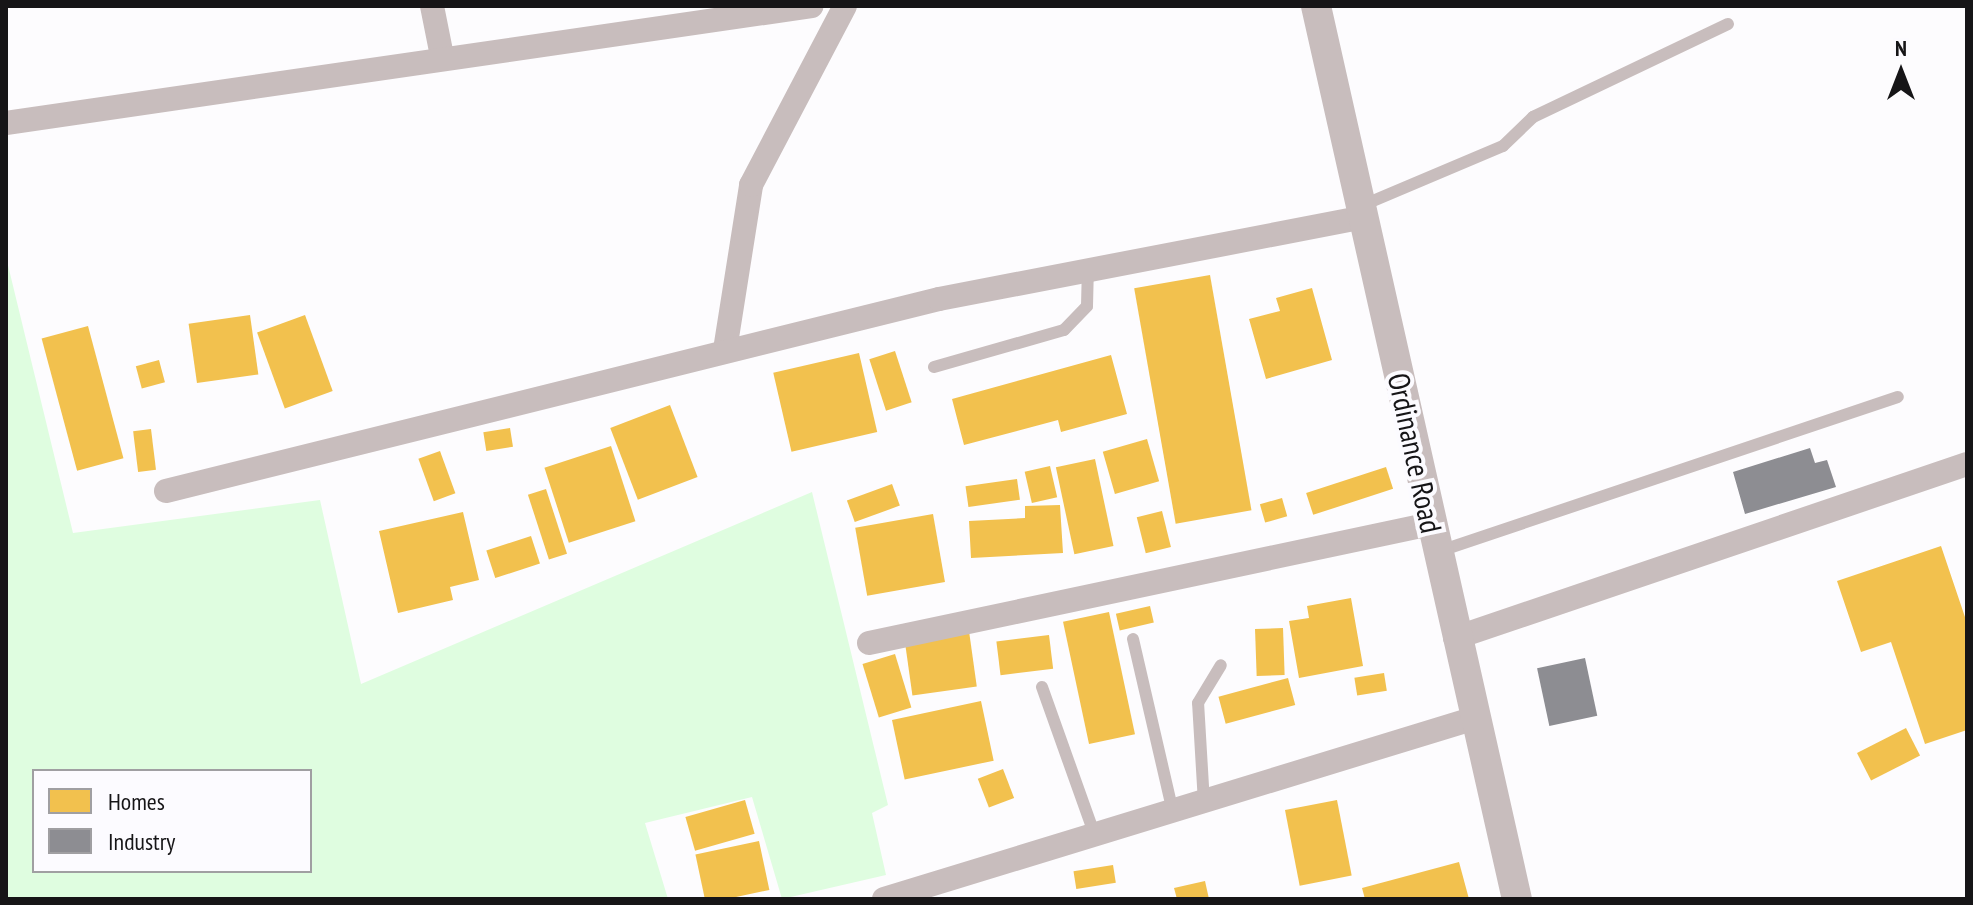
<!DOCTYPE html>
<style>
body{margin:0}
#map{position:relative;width:1973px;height:905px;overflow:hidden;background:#fdfcfe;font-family:"PT Sans Narrow",sans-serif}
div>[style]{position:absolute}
.green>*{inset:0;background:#dffde0}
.homes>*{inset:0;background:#f2c14e;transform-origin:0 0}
.industry>*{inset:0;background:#8d8d92;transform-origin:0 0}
.service>*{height:12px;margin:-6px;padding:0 6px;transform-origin:6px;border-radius:6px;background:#c8bdbd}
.minor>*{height:24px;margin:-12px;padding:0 12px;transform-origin:12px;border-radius:12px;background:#c8bdbd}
.tertiary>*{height:30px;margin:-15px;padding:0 15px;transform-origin:15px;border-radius:15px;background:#c8bdbd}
span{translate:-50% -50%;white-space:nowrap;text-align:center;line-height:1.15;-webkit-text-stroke:8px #fcfbff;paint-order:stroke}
.street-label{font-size:30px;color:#161517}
.frame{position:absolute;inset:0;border:8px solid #161517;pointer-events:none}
.legend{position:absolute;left:32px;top:769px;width:280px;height:104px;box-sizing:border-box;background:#fcfbff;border:2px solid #a09fa2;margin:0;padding:10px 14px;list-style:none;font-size:24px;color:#161517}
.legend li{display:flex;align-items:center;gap:16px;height:40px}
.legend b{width:40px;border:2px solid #a09fa2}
.north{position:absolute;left:1861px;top:32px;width:80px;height:80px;-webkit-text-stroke:6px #fcfbff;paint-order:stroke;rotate:0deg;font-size:22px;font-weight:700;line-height:32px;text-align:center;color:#161517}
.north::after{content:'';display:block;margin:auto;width:28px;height:36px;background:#161517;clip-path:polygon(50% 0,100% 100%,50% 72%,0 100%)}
</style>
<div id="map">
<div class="green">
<i style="clip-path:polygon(evenodd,6px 257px,73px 533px,320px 500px,361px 684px,812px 492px,888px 805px,872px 813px,886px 875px,782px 899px,752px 797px,645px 823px,668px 899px,6px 899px,6px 257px,34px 771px,310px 771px,310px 871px,34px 871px,34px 771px)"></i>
</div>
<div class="homes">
<i style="left:1210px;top:275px;width:239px;height:77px;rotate:80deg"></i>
<i style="clip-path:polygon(1312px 288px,1332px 360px,1266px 379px,1249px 319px,1280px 311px,1276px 298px)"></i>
<i style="left:250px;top:315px;width:60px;height:62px;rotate:82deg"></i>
<i style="left:305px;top:315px;width:81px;height:51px;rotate:70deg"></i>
<i style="left:88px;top:326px;width:137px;height:48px;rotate:75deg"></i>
<i style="left:895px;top:351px;width:54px;height:27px;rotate:72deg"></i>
<i style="left:859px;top:353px;width:81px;height:88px;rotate:77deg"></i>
<i style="clip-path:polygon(1111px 355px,1127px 414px,1061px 432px,1058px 420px,964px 445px,952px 399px)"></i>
<i style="left:159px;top:360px;width:23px;height:24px;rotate:75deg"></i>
<i style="left:670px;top:405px;width:77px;height:64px;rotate:69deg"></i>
<i style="left:510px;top:428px;width:19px;height:27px;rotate:81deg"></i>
<i style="left:151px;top:429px;width:41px;height:18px;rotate:83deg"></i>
<i style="left:1147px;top:439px;width:44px;height:46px;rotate:74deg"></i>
<i style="left:611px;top:446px;width:79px;height:70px;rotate:72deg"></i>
<i style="left:440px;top:451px;width:45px;height:23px;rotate:70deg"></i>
<i style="left:1095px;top:459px;width:89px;height:40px;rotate:78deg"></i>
<i style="left:1050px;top:466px;width:32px;height:26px;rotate:77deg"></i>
<i style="left:1386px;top:467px;width:23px;height:84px;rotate:72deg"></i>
<i style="left:1017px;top:479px;width:21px;height:52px;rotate:82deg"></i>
<i style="left:892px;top:484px;width:23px;height:48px;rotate:70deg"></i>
<i style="left:546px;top:489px;width:68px;height:19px;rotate:72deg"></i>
<i style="left:1282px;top:498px;width:19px;height:23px;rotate:74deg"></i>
<i style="clip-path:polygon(1060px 505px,1063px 553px,971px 558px,969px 521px,1025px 518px,1025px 506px)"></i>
<i style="left:1162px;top:511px;width:37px;height:26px;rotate:76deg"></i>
<i style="clip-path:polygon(463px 512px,479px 580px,450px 587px,453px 600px,398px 613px,379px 531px)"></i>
<i style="left:933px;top:514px;width:69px;height:79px;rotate:80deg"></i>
<i style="left:531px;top:536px;width:29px;height:47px;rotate:72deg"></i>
<i style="clip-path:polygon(1941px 546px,1967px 623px,1967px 730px,1925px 744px,1891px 642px,1861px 652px,1837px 581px)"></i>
<i style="clip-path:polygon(1351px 598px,1363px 666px,1299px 678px,1289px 621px,1309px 618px,1307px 606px)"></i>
<i style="left:1150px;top:606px;width:17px;height:35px;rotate:77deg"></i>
<i style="left:1109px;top:612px;width:125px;height:47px;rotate:78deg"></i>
<i style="left:1283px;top:628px;width:47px;height:28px;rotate:88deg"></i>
<i style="left:969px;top:631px;width:56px;height:65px;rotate:82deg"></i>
<i style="left:1049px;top:635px;width:34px;height:53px;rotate:83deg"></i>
<i style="left:895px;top:654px;width:56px;height:34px;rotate:73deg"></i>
<i style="left:1384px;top:673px;width:18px;height:30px;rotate:81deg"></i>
<i style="left:1288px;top:678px;width:28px;height:72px;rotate:75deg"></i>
<i style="left:981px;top:701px;width:61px;height:91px;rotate:78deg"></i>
<i style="left:1906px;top:728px;width:31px;height:55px;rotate:63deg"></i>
<i style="left:1003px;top:769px;width:31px;height:27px;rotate:69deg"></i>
<i style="left:745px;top:800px;width:35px;height:62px;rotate:74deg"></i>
<i style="left:1337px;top:800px;width:77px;height:53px;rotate:79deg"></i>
<i style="left:759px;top:841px;width:50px;height:65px;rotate:78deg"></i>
<i style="clip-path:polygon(1459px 862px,1469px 899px,1365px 899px,1362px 888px)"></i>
<i style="left:1113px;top:865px;width:18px;height:40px;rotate:81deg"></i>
<i style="clip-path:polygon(1205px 881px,1209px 899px,1177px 899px,1174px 888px)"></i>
</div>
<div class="industry">
<i style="clip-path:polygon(1810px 448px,1815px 463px,1827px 460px,1836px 487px,1745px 514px,1733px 472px)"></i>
<i style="left:1585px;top:658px;width:59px;height:49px;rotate:78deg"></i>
</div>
<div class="service">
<i style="left:1361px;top:206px;width:154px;rotate:-22.9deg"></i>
<i style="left:1503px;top:146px;width:42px;rotate:-44deg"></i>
<i style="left:1533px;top:117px;width:216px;rotate:-25.5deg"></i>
<i style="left:934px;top:367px;width:135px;rotate:-15.9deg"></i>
<i style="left:1064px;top:330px;width:33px;rotate:-46deg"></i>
<i style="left:1087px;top:306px;width:40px;rotate:-88.6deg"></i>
<i style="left:1440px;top:551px;width:483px;rotate:-18.6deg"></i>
<i style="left:1133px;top:639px;width:178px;rotate:77deg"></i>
<i style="left:1042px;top:687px;width:158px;rotate:70.4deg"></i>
<i style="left:1204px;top:803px;width:100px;rotate:-93.4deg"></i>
<i style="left:1198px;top:703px;width:44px;rotate:-58.8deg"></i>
</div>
<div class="minor">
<i style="left:432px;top:6px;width:51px;rotate:78.7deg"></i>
<i style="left:6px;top:123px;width:814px;rotate:-8.26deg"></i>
<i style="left:725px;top:350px;width:167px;rotate:-81deg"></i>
<i style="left:751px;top:185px;width:202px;rotate:-62.3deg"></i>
<i style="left:166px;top:491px;width:796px;rotate:-13.95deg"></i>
<i style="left:939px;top:299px;width:432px;rotate:-10.9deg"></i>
<i style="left:1455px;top:638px;width:541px;rotate:-18.77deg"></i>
<i style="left:869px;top:643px;width:574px;rotate:-11.96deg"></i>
<i style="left:884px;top:899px;width:615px;rotate:-17.02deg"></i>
</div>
<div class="tertiary">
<i style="left:1316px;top:6px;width:915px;rotate:77.32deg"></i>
</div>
<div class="street-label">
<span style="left:1415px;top:453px;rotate:78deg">Ordinance Road</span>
</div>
<div class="frame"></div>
<ul class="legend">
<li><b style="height:22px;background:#f2c14e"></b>Homes</li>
<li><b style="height:22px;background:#8d8d92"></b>Industry</li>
</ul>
<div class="north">N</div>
</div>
